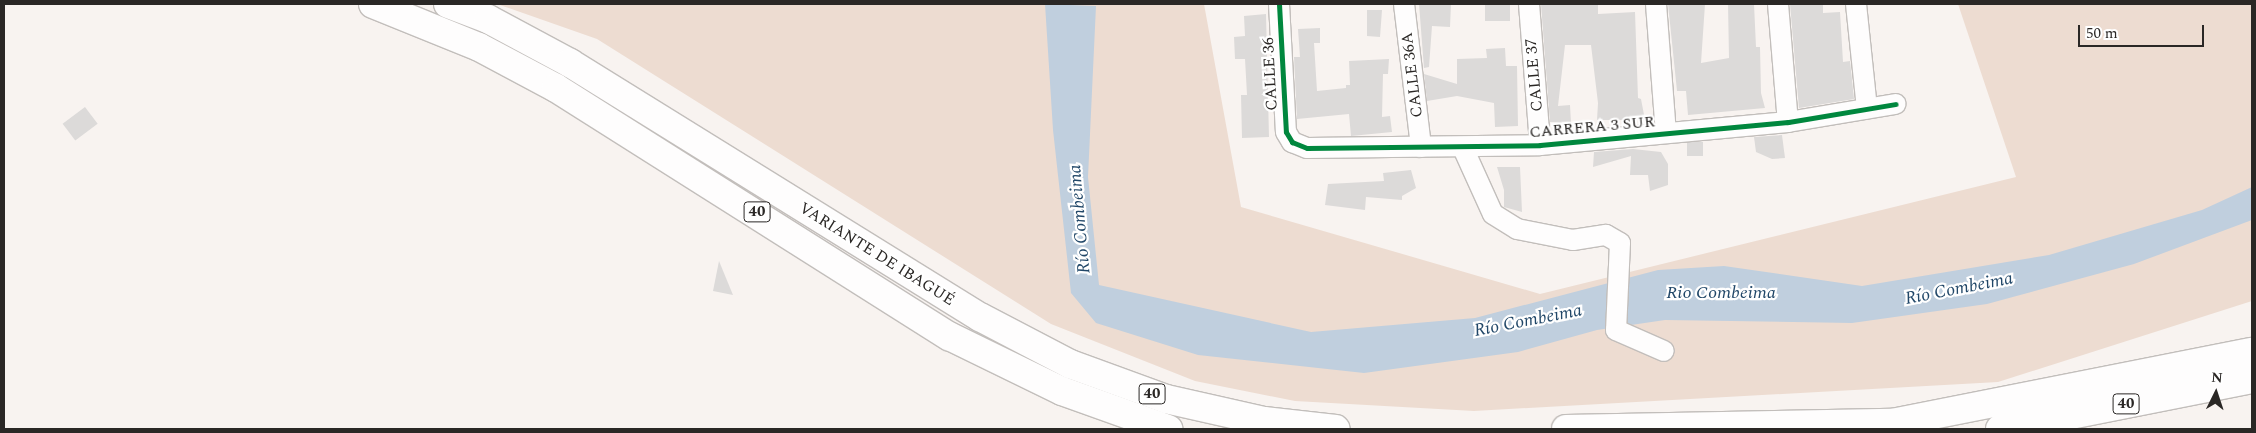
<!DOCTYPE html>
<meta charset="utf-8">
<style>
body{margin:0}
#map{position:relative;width:2256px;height:433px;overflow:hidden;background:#f8f3f0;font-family:Spectral,serif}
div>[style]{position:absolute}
.green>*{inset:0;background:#eddcd1}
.water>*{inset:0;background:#c0cfde}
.building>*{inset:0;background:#dcdad9;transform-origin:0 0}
.roads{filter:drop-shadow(1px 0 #c2bebb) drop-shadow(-1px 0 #c2bebb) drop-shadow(0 1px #c2bebb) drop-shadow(0 -1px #c2bebb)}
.street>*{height:20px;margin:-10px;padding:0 10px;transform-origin:10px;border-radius:10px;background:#fefdfd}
.highway>*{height:28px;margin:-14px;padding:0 14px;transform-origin:14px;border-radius:14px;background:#fefdfd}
.cycleway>*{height:5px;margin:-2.5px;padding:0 2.5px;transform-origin:2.5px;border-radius:2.5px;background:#00873e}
span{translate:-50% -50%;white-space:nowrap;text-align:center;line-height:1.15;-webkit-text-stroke:4.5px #fff;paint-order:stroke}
.shield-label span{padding:1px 4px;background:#fff;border:1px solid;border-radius:4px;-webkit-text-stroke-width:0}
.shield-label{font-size:15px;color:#2a2725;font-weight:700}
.street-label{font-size:16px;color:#2a2725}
.water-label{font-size:18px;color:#214768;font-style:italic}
.frame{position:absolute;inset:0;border:5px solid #2a2725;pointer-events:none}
.north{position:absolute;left:2191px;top:368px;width:50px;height:50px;-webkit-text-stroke:4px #fff;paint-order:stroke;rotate:4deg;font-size:14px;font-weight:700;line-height:20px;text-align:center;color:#2a2725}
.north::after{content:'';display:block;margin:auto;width:18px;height:22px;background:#2a2725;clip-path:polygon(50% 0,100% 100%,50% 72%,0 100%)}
.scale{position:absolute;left:2078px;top:25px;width:126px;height:22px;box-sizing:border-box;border:2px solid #2a2725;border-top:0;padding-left:6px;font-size:15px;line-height:18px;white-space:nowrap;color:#2a2725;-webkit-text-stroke:4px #fff;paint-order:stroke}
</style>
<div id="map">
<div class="green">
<i style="clip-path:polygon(497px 4px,1204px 4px,1241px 207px,1540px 294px,2016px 177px,1958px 4px,2252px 4px,2252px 301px,1998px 382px,1474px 411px,1295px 401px,1195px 381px,1051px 324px,597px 39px)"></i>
</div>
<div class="water">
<i style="clip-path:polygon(1045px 4px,1096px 6px,1088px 177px,1099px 285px,1311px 332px,1475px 318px,1658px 270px,1724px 266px,1862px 286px,2049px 255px,2202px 210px,2252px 187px,2252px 220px,2134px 264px,1987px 304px,1852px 323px,1665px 320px,1597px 330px,1518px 352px,1364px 373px,1198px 355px,1096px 323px,1071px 293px,1053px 130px)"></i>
</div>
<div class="building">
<i style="clip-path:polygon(1419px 4px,1451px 4px,1450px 27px,1432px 26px,1429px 67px,1424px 68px)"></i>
<i style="left:1485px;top:4px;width:25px;height:17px"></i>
<i style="clip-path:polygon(1541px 4px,1598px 4px,1598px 14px,1635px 12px,1638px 98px,1641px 99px,1645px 120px,1597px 120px,1598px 103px,1591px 45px,1565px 45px,1558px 106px,1570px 105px,1571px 123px,1550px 122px)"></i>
<i style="clip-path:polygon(1668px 4px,1705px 4px,1701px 63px,1729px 58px,1728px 4px,1754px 4px,1756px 47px,1760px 47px,1761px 93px,1765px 108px,1688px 115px,1686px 91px,1677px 91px)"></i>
<i style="clip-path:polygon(1790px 4px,1823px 4px,1823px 13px,1840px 12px,1843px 62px,1850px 61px,1854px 99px,1799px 108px)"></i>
<i style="clip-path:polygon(1367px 10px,1382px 10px,1380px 37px,1367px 36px)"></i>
<i style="clip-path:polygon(1266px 14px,1269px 137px,1242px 138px,1241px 95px,1247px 95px,1245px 59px,1235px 59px,1234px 37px,1245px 36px,1244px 16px)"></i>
<i style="clip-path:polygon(1320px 28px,1320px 43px,1314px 43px,1317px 91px,1346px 88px,1346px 85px,1350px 85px,1349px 61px,1389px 59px,1388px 74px,1383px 74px,1382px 117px,1390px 116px,1392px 132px,1351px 136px,1349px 114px,1297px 119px,1294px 57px,1300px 57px,1298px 29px)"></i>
<i style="clip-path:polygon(1505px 48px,1506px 66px,1517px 66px,1518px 126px,1495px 127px,1494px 103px,1457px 96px,1427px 101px,1424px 74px,1457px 84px,1457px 59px,1487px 58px,1486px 49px)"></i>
<i style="left:85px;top:107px;width:21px;height:28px;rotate:53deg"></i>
<i style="clip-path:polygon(1782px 135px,1785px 158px,1772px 159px,1756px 152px,1754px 137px)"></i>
<i style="left:1703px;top:142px;width:14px;height:16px;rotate:90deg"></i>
<i style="clip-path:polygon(1633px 149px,1661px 152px,1668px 164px,1668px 185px,1650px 191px,1648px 175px,1630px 175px,1631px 156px,1593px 167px,1594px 152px)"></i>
<i style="clip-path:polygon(1497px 167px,1520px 167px,1522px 212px,1504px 207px,1504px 190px)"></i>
<i style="clip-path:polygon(1411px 170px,1416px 188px,1402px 196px,1402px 200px,1366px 197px,1365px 210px,1325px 205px,1328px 184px,1384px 181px,1383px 173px)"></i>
<i style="clip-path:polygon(719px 261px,733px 295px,713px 291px)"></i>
</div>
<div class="roads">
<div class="street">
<i style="left:1279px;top:4px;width:128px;rotate:86.9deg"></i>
<i style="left:1286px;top:132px;width:12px;rotate:59deg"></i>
<i style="left:1292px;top:142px;width:16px;rotate:22deg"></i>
<i style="left:1307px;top:148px;width:233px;rotate:-0.7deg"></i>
<i style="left:1540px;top:145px;width:249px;rotate:-5.3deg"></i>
<i style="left:1788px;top:122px;width:109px;rotate:-9.5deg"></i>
<i style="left:1404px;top:4px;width:144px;rotate:83.2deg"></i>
<i style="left:1529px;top:4px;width:141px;rotate:85.5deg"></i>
<i style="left:1656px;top:4px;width:129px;rotate:85.6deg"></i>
<i style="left:1778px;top:4px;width:118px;rotate:85.2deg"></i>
<i style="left:1856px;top:4px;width:105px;rotate:84deg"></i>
<i style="left:1463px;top:148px;width:72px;rotate:65.6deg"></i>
<i style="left:1493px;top:214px;width:28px;rotate:32deg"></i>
<i style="left:1517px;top:229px;width:57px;rotate:11.1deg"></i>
<i style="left:1573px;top:240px;width:33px;rotate:-9deg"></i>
<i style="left:1606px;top:235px;width:16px;rotate:30deg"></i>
<i style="left:1620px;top:243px;width:87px;rotate:92.6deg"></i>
<i style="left:1616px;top:330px;width:52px;rotate:23.6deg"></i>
</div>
<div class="highway">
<i style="left:373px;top:4px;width:114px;rotate:22.1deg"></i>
<i style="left:479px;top:47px;width:87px;rotate:28deg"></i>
<i style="left:556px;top:88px;width:465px;rotate:32.3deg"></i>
<i style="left:949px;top:336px;width:126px;rotate:26deg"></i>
<i style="left:1062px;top:391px;width:113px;rotate:19.7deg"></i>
<i style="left:448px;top:4px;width:43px;rotate:20.6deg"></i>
<i style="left:488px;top:19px;width:93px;rotate:28.2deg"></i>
<i style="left:570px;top:63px;width:482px;rotate:31.8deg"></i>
<i style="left:980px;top:317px;width:102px;rotate:27.6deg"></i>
<i style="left:1070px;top:364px;width:102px;rotate:20deg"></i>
<i style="left:1166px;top:399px;width:100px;rotate:12.7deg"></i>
<i style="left:1264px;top:421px;width:72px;rotate:6.3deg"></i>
<i style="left:1566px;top:429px;width:326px;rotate:-1.1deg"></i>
<i style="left:1892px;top:423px;width:367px;rotate:-11.2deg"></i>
<i style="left:2000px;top:429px;width:257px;rotate:-11.2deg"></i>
</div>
</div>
<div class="cycleway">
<i style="left:1279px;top:4px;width:128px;rotate:86.9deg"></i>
<i style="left:1286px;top:132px;width:12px;rotate:59deg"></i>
<i style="left:1292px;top:142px;width:16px;rotate:22deg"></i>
<i style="left:1307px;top:148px;width:233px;rotate:-0.7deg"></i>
<i style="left:1540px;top:145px;width:249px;rotate:-5.3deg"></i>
<i style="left:1788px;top:122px;width:109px;rotate:-9.5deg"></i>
</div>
<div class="shield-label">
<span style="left:757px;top:212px">40</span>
<span style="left:1152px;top:394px">40</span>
<span style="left:2126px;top:404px">40</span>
</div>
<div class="street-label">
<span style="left:1270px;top:74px;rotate:-93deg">CALLE 36</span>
<span style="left:1412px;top:75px;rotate:-97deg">CALLE 36A</span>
<span style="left:1534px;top:75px;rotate:-95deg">CALLE 37</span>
<span style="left:1592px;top:127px;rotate:-5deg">CARRERA 3 SUR</span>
<span style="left:877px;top:254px;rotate:32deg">VARIANTE DE IBAGUÉ</span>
</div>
<div class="water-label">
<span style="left:1080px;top:219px;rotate:-95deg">Río Combeima</span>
<span style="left:1959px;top:289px;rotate:-11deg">Río Combeima</span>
<span style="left:1721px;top:293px">Rio Combeima</span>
<span style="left:1528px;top:321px;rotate:-11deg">Río Combeima</span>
</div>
<div class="frame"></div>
<div class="north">N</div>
<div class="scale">50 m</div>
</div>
